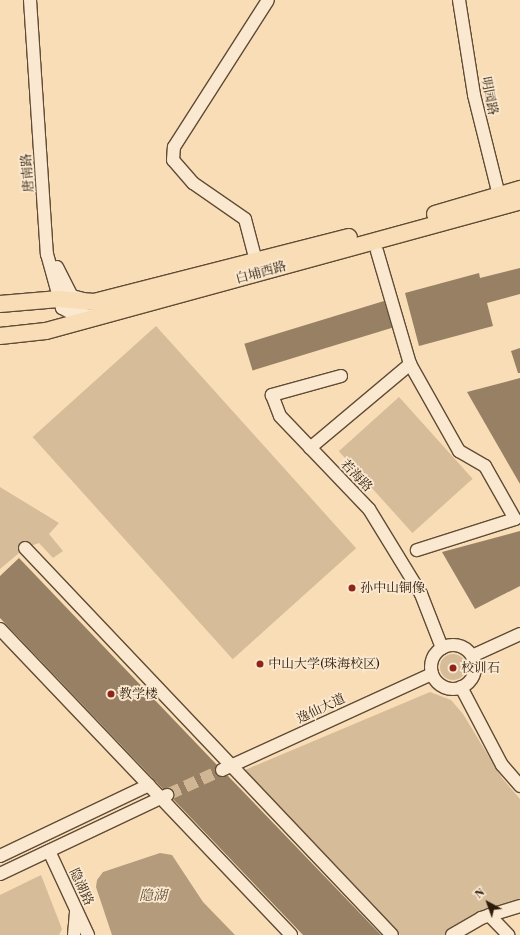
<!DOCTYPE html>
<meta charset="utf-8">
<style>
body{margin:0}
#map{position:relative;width:520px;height:935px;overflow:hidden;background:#f8ddb6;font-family:"Libre Bodoni","Noto Serif SC",serif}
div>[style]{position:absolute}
.green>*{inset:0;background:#d6bc99;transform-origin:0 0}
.round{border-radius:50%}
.water>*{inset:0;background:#b39b7c}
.building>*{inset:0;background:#978063;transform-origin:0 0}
.minor-tunnel>*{height:12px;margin-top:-6px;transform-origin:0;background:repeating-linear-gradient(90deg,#d0b694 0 12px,transparent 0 18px)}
.roads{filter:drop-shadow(1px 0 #604c35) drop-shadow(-1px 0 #604c35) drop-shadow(0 1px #604c35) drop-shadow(0 -1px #604c35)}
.minor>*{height:12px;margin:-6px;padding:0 6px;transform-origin:6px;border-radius:6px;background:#fae9d0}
.minor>.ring{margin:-6px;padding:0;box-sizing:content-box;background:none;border:12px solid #fae9d0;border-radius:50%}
.major>*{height:16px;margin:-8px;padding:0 8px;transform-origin:8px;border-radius:8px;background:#f8ddb6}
.dots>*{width:11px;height:11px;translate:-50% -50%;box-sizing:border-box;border:2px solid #fae9d0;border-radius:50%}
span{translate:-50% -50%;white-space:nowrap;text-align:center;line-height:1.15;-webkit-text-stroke:3.5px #fae9d0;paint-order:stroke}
.street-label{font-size:13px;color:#2e1b0a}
.poi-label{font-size:13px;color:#2e1b0a}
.left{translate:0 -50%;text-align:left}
.water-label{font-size:14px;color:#634e38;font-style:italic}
.north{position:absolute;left:468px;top:883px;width:40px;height:40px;-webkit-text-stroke:3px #fae9d0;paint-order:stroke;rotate:319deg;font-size:11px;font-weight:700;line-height:16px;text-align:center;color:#2e1b0a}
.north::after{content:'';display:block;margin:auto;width:14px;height:18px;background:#2e1b0a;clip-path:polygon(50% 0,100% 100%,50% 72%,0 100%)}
</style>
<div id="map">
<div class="green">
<i style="left:156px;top:326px;width:299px;height:166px;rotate:48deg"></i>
<i style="left:399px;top:397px;width:110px;height:81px;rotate:48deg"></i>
<i style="clip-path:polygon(0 487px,59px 523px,49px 534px,63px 551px,53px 558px,39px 543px,25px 548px,0 569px)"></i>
<i class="round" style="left:440px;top:654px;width:26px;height:26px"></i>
<i style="clip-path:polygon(430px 692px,451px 700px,463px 714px,502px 778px,520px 799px,520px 900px,476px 913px,445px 935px,400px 935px,245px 770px)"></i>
<i style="clip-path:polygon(41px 875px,62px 929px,59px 935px,0 935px,0 895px)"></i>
</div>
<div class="water">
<i style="clip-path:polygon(160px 853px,172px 855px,203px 902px,235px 935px,112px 935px,96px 887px,97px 880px,103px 872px)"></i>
</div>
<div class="building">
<i style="clip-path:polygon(520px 268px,520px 294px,487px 303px,493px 326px,419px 346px,405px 293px,479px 273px,480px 278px)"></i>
<i style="left:384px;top:301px;width:28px;height:146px;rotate:73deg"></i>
<i style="clip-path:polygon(520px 348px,520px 373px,518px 373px,511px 351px)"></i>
<i style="clip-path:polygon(520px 378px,520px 484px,467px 392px)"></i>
<i style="clip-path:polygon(520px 531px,520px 586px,475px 609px,442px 552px)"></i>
<i style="clip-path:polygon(19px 558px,217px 765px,215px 770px,217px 776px,228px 776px,381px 935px,303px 935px,173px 799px,172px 789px,163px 789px,0 618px,0 576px)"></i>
</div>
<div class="minor-tunnel">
<i style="left:169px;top:794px;width:58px;rotate:-24.4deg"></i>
</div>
<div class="roads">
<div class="minor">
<i style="left:30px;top:0;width:255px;rotate:86.2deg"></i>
<i style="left:47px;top:254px;width:56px;rotate:74.5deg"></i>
<i style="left:62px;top:308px;width:10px;rotate:29deg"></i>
<i style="left:71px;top:313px;width:22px;rotate:8deg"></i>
<i style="left:459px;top:0;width:96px;rotate:81deg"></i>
<i style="left:474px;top:95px;width:103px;rotate:76deg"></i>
<i style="left:256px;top:261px;width:43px;rotate:-104.7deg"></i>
<i style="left:245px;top:219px;width:63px;rotate:-145.3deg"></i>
<i style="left:193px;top:183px;width:30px;rotate:-131deg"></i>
<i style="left:173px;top:160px;width:13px;rotate:-86deg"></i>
<i style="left:174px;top:147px;width:174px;rotate:-57.4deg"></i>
<i style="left:57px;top:267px;width:33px;rotate:63deg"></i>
<i style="left:72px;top:296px;width:11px;rotate:15deg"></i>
<i style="left:410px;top:364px;width:100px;rotate:60.6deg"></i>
<i style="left:459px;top:451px;width:30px;rotate:30deg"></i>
<i style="left:485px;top:466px;width:61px;rotate:60.5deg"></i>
<i style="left:515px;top:519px;width:103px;rotate:162.4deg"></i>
<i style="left:341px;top:376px;width:72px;rotate:164.6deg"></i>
<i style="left:272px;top:395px;width:22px;rotate:69deg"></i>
<i style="left:280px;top:416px;width:129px;rotate:46.3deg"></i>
<i style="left:369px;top:509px;width:100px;rotate:58.5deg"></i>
<i style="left:421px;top:594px;width:58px;rotate:68.7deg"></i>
<i style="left:310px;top:448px;width:131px;rotate:-40deg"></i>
<i style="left:410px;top:364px;width:118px;rotate:-106.3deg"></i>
<i style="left:25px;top:548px;width:533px;rotate:46.52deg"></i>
<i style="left:0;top:629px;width:422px;rotate:46.4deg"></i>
<i class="ring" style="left:431px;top:645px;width:32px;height:32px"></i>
<i style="left:472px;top:656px;width:53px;rotate:-24.6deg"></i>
<i style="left:461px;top:687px;width:88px;rotate:62.3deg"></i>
<i style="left:502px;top:765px;width:28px;rotate:49deg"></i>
<i style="left:222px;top:770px;width:231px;rotate:-24.6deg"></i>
<i style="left:49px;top:851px;width:93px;rotate:65.1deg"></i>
<i style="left:0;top:856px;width:165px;rotate:-25.5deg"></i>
<i style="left:0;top:874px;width:185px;rotate:-25.3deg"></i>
<i style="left:489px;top:915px;width:28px;rotate:46deg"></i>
<i style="left:74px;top:935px;width:25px;rotate:-85deg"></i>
<i style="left:452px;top:935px;width:34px;rotate:-30deg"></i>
<i style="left:481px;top:918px;width:41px;rotate:-17.1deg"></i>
</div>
<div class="major">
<i style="left:435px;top:214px;width:89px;rotate:-16.4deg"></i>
<i style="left:0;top:304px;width:59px;rotate:-4.8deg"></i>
<i style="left:59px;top:299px;width:35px;rotate:5deg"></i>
<i style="left:94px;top:302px;width:263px;rotate:-14.3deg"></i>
<i style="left:0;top:336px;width:46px;rotate:-6.2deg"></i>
<i style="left:46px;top:331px;width:492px;rotate:-15.3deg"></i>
</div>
</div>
<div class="dots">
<i style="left:352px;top:588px;background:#8f2418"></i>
<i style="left:260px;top:664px;background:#8f2418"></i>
<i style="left:453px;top:668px;background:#8f2418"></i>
<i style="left:111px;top:694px;background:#8f2418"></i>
</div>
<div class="street-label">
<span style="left:489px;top:96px;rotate:79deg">明园路</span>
<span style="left:28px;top:173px;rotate:-94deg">唐南路</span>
<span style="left:261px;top:273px;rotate:-15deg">白埔西路</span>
<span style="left:356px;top:476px;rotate:46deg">若海路</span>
<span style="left:321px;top:709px;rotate:-25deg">逸仙大道</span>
<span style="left:81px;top:887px;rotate:65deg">隐湖路</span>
</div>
<div class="poi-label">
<span class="left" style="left:360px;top:588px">孙中山铜像</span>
<span class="left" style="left:268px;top:664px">中山大学(珠海校区)</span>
<span class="left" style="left:461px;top:668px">校训石</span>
<span class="left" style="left:119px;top:694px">教学楼</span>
</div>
<div class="water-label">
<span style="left:153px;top:896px">隐湖</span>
</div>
<div class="north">N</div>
</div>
